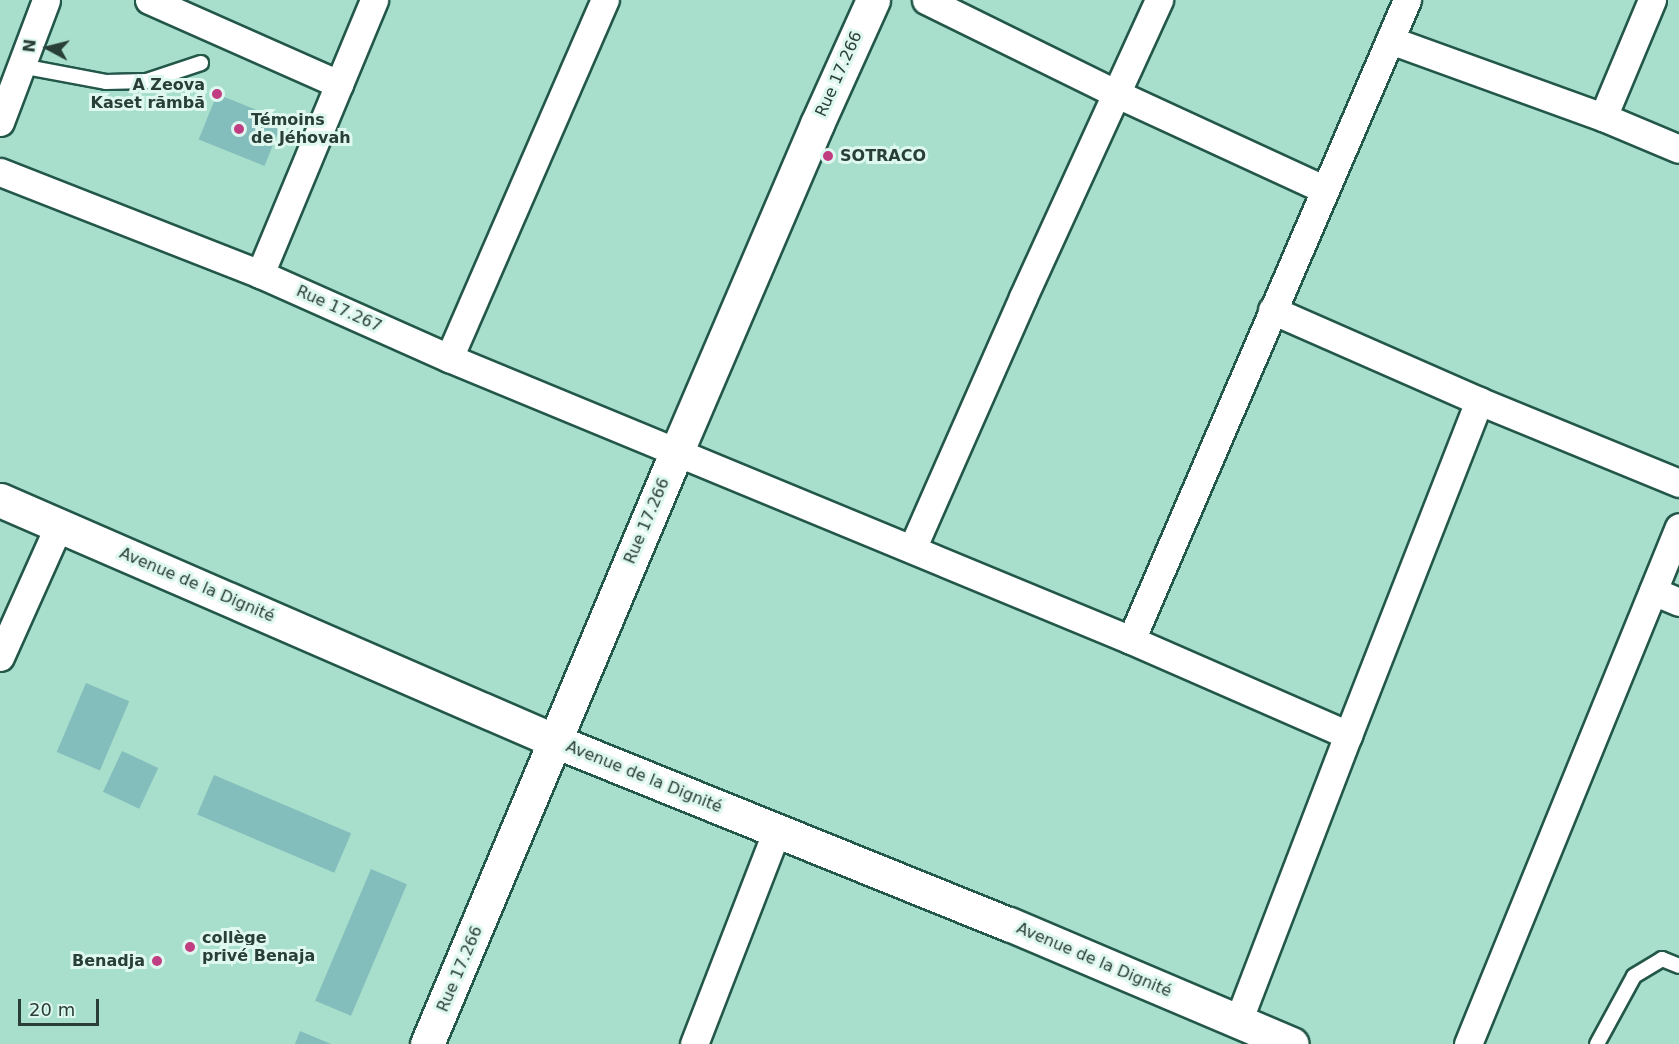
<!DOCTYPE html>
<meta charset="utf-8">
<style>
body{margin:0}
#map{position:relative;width:1679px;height:1044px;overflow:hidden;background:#a8decc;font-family:"DejaVu Sans",sans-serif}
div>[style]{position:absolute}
.building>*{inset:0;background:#84bebc;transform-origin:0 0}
.roads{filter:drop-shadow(2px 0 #235749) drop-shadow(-2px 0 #235749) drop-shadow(0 2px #235749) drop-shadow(0 -2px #235749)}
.service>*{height:14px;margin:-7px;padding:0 7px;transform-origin:7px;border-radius:7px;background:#fff}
.minor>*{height:27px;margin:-13.5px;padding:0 13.5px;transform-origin:13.5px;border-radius:13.5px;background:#fff}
.tertiary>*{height:33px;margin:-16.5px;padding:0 16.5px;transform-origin:16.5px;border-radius:16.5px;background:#fff}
.secondary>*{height:33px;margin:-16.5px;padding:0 16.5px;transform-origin:16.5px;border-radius:16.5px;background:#fff}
.dots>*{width:16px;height:16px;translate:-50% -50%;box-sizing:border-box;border:3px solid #def8ef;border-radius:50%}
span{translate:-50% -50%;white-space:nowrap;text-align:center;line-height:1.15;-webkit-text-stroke:6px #def8ef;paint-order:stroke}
.street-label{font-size:16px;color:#283e37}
.poi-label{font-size:16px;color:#283e37;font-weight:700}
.right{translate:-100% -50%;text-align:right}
.left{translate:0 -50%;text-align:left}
.north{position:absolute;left:18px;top:18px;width:60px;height:60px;-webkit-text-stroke:4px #def8ef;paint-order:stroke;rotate:277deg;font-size:16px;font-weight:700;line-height:24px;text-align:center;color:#283e37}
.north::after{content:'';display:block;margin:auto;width:21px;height:27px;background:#283e37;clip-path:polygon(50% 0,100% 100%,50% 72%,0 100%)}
.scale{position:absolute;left:18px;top:999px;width:81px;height:27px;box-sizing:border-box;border:3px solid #283e37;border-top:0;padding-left:8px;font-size:18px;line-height:21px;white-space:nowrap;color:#283e37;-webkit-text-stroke:4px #def8ef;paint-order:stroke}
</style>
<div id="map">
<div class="building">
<i style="left:217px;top:94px;width:71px;height:49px;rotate:22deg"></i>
<i style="left:86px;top:683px;width:47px;height:75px;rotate:23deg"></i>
<i style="left:122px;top:751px;width:40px;height:45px;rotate:25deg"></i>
<i style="left:214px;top:775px;width:149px;height:43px;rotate:23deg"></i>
<i style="left:371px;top:869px;width:39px;height:143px;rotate:23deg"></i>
<i style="clip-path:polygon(300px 1031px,331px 1044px,295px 1044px)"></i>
</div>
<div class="roads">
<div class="service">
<i style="left:21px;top:66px;width:86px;rotate:10.7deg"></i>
<i style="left:106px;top:82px;width:41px;rotate:-1.4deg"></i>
<i style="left:147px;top:81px;width:57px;rotate:-18.4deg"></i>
<i style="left:1597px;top:1044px;width:77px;rotate:-61.4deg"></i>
<i style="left:1634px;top:976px;width:33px;rotate:-31deg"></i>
<i style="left:1662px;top:959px;width:18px;rotate:22deg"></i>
</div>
<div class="minor">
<i style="left:149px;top:0;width:208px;rotate:23.9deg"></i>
<i style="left:926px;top:0;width:213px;rotate:26.2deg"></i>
<i style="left:1117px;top:94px;width:228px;rotate:24.7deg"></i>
<i style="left:1390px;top:40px;width:226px;rotate:19.9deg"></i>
<i style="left:1603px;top:117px;width:82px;rotate:22.8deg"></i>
<i style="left:1603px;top:117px;width:127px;rotate:-67.3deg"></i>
<i style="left:0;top:122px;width:130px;rotate:-69.3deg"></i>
<i style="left:0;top:172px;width:279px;rotate:21.4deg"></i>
<i style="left:260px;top:274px;width:207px;rotate:24deg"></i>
<i style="left:449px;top:358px;width:738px;rotate:22.46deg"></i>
<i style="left:1131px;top:640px;width:237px;rotate:23.6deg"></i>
<i style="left:1348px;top:735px;width:306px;rotate:111deg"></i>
<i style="left:260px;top:274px;width:297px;rotate:-67.4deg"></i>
<i style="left:1272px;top:310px;width:226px;rotate:23.7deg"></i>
<i style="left:1479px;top:401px;width:359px;rotate:111.4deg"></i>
<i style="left:449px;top:358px;width:391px;rotate:-66.5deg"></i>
<i style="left:1479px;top:401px;width:216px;rotate:22.3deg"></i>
<i style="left:912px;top:549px;width:275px;rotate:-66.2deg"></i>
<i style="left:1023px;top:297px;width:327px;rotate:-65.4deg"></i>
<i style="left:1653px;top:591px;width:28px;rotate:23deg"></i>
<i style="left:1131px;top:640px;width:697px;rotate:-66.67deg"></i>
<i style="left:0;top:657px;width:145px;rotate:-65.9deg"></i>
<i style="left:694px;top:1044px;width:230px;rotate:-68.8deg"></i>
<i style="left:1468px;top:1044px;width:558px;rotate:-67.8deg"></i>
</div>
<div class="tertiary">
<i style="left:0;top:500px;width:605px;rotate:23.47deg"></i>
<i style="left:555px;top:741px;width:489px;rotate:22deg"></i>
<i style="left:1009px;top:924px;width:307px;rotate:23deg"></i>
</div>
<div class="secondary">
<i style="left:427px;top:1044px;width:641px;rotate:-67.15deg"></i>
<i style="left:676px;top:453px;width:358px;rotate:-66.8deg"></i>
<i style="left:817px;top:124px;width:136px;rotate:-65.7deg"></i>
</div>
</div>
<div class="dots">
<i style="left:217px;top:94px;background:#c13d81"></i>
<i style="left:239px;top:129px;background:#c13d81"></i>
<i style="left:828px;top:156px;background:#c13d81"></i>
<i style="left:190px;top:947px;background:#c13d81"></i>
<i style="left:157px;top:961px;background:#c13d81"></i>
</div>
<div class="street-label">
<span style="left:839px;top:74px;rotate:-66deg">Rue 17.266</span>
<span style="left:339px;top:309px;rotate:24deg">Rue 17.267</span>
<span style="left:647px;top:521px;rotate:-67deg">Rue 17.266</span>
<span style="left:197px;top:585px;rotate:23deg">Avenue de la Dignité</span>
<span style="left:644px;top:777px;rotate:22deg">Avenue de la Dignité</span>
<span style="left:1094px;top:960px;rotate:23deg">Avenue de la Dignité</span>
<span style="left:460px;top:969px;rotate:-67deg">Rue 17.266</span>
</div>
<div class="poi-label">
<span class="right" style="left:205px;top:94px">A Zeova<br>Kaset rãmbã</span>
<span class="left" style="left:251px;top:129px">Témoins<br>de Jéhovah</span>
<span class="left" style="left:840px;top:156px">SOTRACO</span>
<span class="left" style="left:202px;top:947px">collège<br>privé Benaja</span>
<span class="right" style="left:145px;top:961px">Benadja</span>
</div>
<div class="north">N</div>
<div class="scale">20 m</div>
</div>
